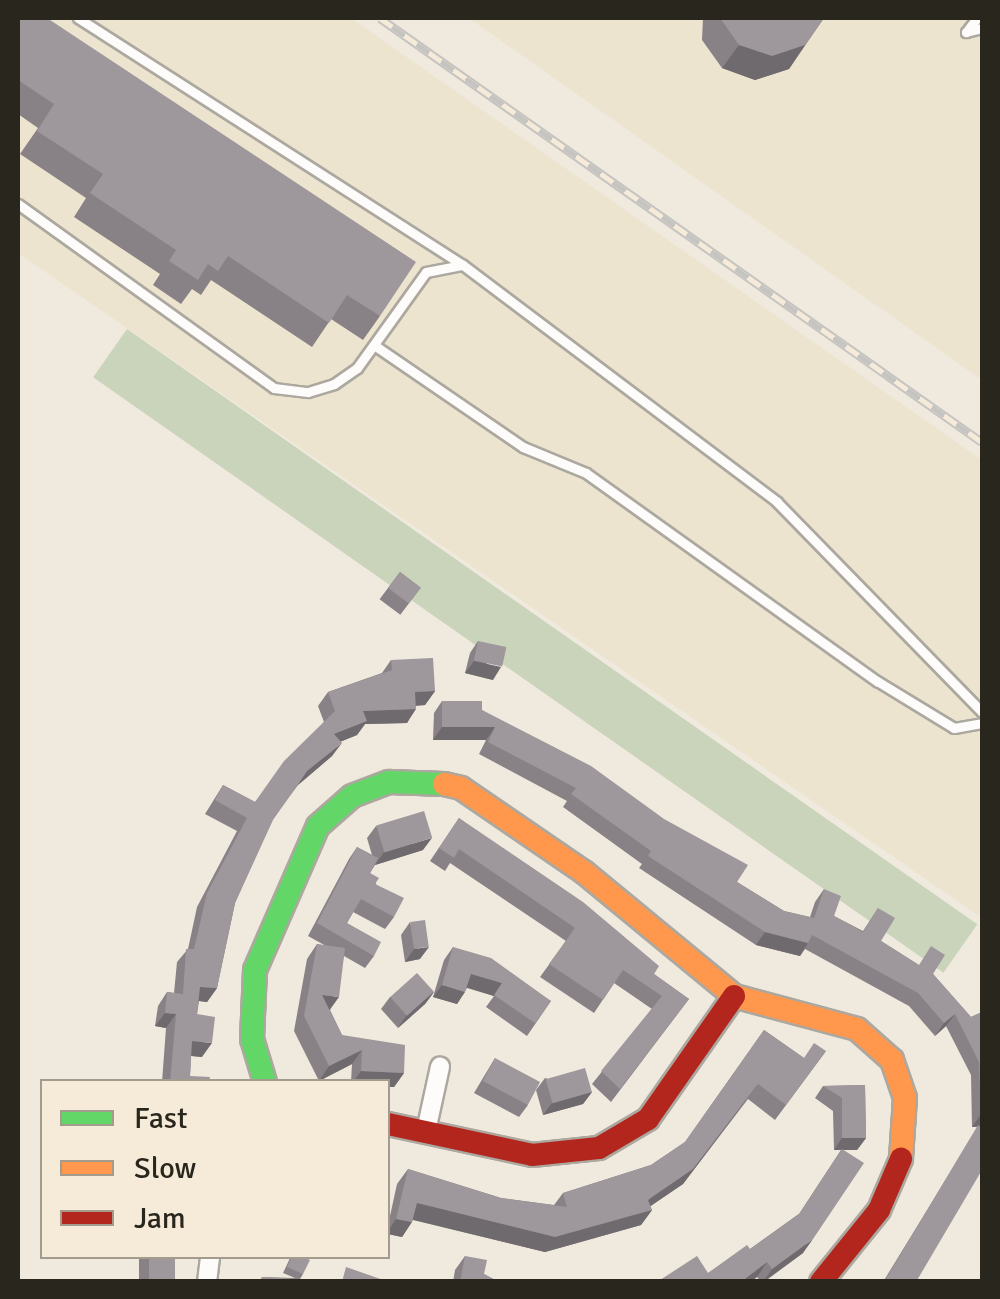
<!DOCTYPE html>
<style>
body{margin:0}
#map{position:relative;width:1000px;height:1299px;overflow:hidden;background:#efe9de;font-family:Signika,sans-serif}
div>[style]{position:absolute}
.built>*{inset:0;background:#ede4d0}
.green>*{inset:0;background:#cad4bb;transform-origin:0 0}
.roads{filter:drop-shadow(2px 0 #aca89f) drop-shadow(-2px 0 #aca89f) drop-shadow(0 2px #aca89f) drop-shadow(0 -2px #aca89f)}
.lane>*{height:9px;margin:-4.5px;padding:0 4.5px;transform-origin:4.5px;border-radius:4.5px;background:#fdfcfa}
.street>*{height:18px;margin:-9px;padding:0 9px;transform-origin:9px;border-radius:9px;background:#fdfcfa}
.fast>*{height:22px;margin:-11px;padding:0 11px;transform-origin:11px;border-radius:11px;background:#63d668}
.slow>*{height:22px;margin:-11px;padding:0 11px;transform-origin:11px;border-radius:11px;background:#ff974d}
.jam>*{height:22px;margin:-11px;padding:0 11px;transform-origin:11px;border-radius:11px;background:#b3261e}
.rail>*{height:9px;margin-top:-4.5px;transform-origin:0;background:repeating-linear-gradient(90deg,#f5ebd8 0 15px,#c6c4c1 0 30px);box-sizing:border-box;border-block:2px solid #c6c4c1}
.wall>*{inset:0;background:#888286;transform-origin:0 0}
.shaded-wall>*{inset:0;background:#6f6a6d}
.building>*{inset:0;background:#9e979c;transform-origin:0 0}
span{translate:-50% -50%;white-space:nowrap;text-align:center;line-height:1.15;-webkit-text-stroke:10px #f5ebd8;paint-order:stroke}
.frame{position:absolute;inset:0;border:20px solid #29261e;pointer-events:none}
.legend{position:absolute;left:40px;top:1079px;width:350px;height:180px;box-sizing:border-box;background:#f5ebd8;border:2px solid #a39c8e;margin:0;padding:12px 18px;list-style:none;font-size:30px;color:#29261e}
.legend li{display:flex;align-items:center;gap:20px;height:50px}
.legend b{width:50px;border:2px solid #a39c8e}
</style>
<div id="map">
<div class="built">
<i style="clip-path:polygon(18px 18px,351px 18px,982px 460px,982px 918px,18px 253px)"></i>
<i style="clip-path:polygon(469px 18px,982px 18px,982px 380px)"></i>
</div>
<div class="green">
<i style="left:127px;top:329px;width:1038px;height:59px;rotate:35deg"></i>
</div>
<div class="roads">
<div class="lane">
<i style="left:78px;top:18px;width:457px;rotate:32.7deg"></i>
<i style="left:463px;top:265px;width:393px;rotate:37deg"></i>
<i style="left:777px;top:502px;width:293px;rotate:45.7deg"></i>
<i style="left:977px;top:18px;width:18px;rotate:128deg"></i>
<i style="left:966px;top:32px;width:16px;rotate:-14deg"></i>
<i style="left:18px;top:204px;width:315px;rotate:35.7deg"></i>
<i style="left:274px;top:388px;width:34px;rotate:7deg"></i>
<i style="left:308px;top:392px;width:27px;rotate:-17deg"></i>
<i style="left:334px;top:384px;width:28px;rotate:-35deg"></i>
<i style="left:357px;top:368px;width:118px;rotate:-54.3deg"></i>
<i style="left:426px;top:272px;width:36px;rotate:-11deg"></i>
<i style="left:374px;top:345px;width:181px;rotate:34.4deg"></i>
<i style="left:523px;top:447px;width:68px;rotate:22.4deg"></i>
<i style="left:586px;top:473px;width:358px;rotate:35.6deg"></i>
<i style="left:877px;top:681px;width:90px;rotate:31.4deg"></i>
<i style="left:954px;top:728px;width:28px;rotate:-10deg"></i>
</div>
<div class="street">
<i style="left:426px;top:1131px;width:66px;rotate:-77.7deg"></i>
<i style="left:207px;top:1282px;width:26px;rotate:-83deg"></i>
</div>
<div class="fast">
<i style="left:265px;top:1082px;width:45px;rotate:-106.8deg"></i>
<i style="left:252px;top:1039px;width:69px;rotate:-87.5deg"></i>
<i style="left:255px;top:970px;width:157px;rotate:-66.4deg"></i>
<i style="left:318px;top:826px;width:45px;rotate:-41.4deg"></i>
<i style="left:352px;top:796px;width:40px;rotate:-21deg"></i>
<i style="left:389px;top:782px;width:55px;rotate:2.1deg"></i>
</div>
<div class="slow">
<i style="left:444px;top:784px;width:17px;rotate:13deg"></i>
<i style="left:461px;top:788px;width:150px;rotate:34.4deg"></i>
<i style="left:585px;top:873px;width:193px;rotate:39.5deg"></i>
<i style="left:734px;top:996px;width:127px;rotate:15deg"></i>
<i style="left:857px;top:1029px;width:47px;rotate:41.5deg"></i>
<i style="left:892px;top:1060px;width:40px;rotate:71.1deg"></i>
<i style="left:905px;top:1098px;width:61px;rotate:93.8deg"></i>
</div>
<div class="jam">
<i style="left:388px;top:1124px;width:147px;rotate:12.1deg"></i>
<i style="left:532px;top:1155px;width:67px;rotate:-6deg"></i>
<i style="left:599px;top:1148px;width:57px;rotate:-30.6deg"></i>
<i style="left:648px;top:1119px;width:150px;rotate:-55deg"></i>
<i style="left:821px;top:1282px;width:92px;rotate:-51.1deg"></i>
<i style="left:879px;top:1210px;width:56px;rotate:-66.7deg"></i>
</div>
</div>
<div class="rail">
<i style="left:380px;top:18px;width:736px;rotate:35.16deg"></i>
</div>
<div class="wall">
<i style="clip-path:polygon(18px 18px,380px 316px,363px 340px,331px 319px,312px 347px,211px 280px,201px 295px,192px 289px,181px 304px,153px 285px,160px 274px,74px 217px,86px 198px,20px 154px,38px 128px,18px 114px)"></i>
<i style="clip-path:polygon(703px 18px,824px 18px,789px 69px,755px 80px,722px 68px,702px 40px)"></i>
<i style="left:400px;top:572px;width:26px;height:34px;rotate:37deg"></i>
<i style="clip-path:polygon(478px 641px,493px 680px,465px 673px,470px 653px)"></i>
<i style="clip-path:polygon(391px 660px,435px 691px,425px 705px,416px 706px,407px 723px,365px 724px,357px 735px,340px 742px,332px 756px,298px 785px,272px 820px,235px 903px,217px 988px,207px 1002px,199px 1001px,197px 1014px,202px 1057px,191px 1056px,190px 1076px,209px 1082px,162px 1082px,166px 1028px,155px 1026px,158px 1006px,167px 992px,174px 993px,177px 962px,188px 949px,197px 907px,237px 831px,205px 814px,223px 785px,255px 802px,324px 722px,318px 706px,328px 692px,382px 673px)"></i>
<i style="clip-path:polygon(442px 701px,482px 710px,737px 882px,784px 911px,810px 917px,815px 902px,824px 889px,834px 916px,863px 931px,878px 908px,881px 941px,933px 974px,971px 1017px,982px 1012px,982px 1126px,980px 1127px,916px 1282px,883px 1282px,978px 1127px,972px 1127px,971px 1075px,946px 1026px,935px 1036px,909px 1006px,805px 949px,800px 956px,756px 945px,639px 868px,642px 864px,563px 807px,567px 801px,479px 754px,486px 740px,433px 740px,434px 713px)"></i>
<i style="clip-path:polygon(459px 818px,654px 974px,689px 999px,611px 1102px,592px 1084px,652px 1009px,614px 983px,594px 1013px,540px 977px,566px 941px,450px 863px,445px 871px,430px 861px)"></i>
<i style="clip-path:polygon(376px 826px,423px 850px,375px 865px,370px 873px,394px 917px,385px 929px,353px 912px,347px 923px,374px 956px,365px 968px,344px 956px,330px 1010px,342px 1035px,404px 1073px,394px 1087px,388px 1087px,388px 1082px,351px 1082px,352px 1064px,319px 1081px,294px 1031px,307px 959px,317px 944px,326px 946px,308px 936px,349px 859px,357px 847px,372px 855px,367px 838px)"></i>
<i style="clip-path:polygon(410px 922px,420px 959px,405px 962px,401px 935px)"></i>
<i style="clip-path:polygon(453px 947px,551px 1001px,527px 1036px,486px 1007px,494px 996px,467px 988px,457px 1004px,433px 997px,444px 960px)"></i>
<i style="clip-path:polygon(434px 992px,425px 1004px,398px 1028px,381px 1009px,390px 997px)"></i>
<i style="clip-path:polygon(764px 1030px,804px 1058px,826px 1051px,775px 1120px,748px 1099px,683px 1184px,650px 1206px,652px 1210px,641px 1225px,545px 1252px,413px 1220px,402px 1237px,388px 1234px,388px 1225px,397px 1184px,408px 1169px,501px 1198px,554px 1205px,563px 1193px,651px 1165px,685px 1142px)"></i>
<i style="clip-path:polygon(495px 1058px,528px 1105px,519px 1117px,474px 1093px)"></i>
<i style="clip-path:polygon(545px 1078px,592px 1092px,583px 1104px,543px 1115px,536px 1090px)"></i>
<i style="clip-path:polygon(865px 1085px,866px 1138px,857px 1150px,843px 1150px,803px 1253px,764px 1282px,761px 1282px,757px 1277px,750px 1282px,657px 1282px,708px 1273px,750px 1249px,799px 1214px,841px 1150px,834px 1150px,833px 1111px,815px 1098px,823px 1086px)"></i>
<i style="left:139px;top:1256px;width:36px;height:26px"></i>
<i style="clip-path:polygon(291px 1256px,301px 1256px,303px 1274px,300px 1279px,320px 1282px,259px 1282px,262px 1277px,295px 1278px,283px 1273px)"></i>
<i style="clip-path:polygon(465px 1256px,484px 1274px,499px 1282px,453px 1282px,455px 1270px)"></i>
</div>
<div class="shaded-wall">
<i style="clip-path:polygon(739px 45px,805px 45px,789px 69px,755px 80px,722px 68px)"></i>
<i style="clip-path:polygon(474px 661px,501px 667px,493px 680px,465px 673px)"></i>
<i style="clip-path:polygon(435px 691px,425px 705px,406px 706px,415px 692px)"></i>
<i style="clip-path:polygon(416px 709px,407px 723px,365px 724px,357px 735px,324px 748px,334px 734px,363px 711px)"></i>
<i style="clip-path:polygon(442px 727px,495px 727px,486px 740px,433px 740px)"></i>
<i style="clip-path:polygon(342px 743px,332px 756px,298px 785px,307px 771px)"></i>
<i style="clip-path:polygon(432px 838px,423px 850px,375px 865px,384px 852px)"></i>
<i style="clip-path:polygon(765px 932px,808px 943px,800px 956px,756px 945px)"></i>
<i style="clip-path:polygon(429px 947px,420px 959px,405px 962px,414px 949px)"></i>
<i style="clip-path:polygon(471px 974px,502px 983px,494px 996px,462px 986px)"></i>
<i style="clip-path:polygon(442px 985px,465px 992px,457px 1004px,433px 997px)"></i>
<i style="clip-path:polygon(200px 987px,217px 988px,207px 1002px,191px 1000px)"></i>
<i style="clip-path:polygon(434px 992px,425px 1004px,398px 1028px,406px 1016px)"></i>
<i style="clip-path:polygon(322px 995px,339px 997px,329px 1011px)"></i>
<i style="clip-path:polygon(165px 1013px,176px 1014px,166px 1028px,155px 1026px)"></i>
<i style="clip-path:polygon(955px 1014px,946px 1026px,935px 1036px,944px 1023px)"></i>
<i style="clip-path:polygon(192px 1041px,212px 1043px,202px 1057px,182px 1055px)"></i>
<i style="clip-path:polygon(362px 1050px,352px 1064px,319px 1081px,329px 1066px)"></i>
<i style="clip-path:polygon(361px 1071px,404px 1073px,394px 1087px,388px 1087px,388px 1082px,353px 1082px)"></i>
<i style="clip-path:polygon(758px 1084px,683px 1184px,642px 1212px,652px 1210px,641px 1225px,545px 1252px,406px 1218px,417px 1203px,639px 1213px,648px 1200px)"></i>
<i style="clip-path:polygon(592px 1092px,583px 1104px,543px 1115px,552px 1103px)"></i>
<i style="clip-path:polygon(981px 1114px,982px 1114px,982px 1126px,972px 1127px)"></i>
<i style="clip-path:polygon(842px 1138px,866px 1138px,857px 1150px,834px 1150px)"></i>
<i style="clip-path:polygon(396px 1219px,412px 1222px,402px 1237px,388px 1234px,388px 1231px)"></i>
<i style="clip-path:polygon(813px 1239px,803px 1253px,763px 1282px,772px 1269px)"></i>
<i style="clip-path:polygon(767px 1262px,757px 1277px,750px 1282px,741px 1282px)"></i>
</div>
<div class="building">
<i style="clip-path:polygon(18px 18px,47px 18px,416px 262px,380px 316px,347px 295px,329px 323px,228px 256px,218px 271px,208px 264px,198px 280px,169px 261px,176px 250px,90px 193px,103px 174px,37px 131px,54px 104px,18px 80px)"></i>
<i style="clip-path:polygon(720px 18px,824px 18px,805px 45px,772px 56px,739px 45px)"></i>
<i style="left:400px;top:572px;width:26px;height:20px;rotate:37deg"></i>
<i style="left:478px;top:641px;width:29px;height:20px;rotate:12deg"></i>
<i style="clip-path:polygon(433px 658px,435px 691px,415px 692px,416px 709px,363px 711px,367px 721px,334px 734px,342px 743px,307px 771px,273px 820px,235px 903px,217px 988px,200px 987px,197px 1014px,215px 1017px,212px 1043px,192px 1041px,190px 1076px,210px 1077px,209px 1082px,170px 1082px,176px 1014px,165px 1013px,167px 992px,183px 994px,186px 949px,194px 949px,207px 893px,247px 818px,215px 800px,223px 785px,255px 802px,284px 761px,335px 711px,328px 692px,392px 670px,391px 660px)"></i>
<i style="clip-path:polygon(442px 701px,482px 701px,482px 710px,591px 766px,664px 819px,748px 865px,737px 882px,784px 911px,814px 918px,824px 889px,841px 896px,834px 916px,863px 932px,878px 908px,895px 918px,881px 941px,919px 965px,931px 946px,945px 955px,933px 974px,971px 1017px,982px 1012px,982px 1114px,981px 1114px,979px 1062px,955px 1014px,944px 1023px,918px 993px,812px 935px,808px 943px,765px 932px,648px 856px,651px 851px,571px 794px,576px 788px,488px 742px,495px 727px,442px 727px)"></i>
<i style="left:424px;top:811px;width:28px;height:50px;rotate:73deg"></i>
<i style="clip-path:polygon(459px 818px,583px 902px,659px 966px,654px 974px,689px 999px,620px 1089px,601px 1071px,662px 996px,623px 970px,603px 1000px,549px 964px,575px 928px,459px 849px,454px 858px,439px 848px)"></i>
<i style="clip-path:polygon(357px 847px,378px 858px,370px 873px,379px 878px,375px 884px,404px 898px,394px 917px,361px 899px,347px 923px,381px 942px,374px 956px,317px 923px)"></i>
<i style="left:425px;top:920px;width:27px;height:15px;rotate:82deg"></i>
<i style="clip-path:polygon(317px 944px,345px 948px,339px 997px,322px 995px,342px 1035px,405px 1045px,404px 1073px,361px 1071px,362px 1050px,329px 1066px,304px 1016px)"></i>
<i style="clip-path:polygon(453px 947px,491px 958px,551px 1001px,535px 1023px,494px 995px,502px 983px,471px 974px,465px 992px,442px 985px)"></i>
<i style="left:417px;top:973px;width:25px;height:36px;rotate:48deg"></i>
<i style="clip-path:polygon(764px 1030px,804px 1058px,814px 1043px,826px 1051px,786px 1105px,758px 1084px,693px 1169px,648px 1200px,652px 1210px,555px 1237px,417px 1203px,412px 1222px,396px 1219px,408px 1169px,501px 1198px,567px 1207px,563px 1193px,651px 1165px,685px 1142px)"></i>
<i style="left:495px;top:1058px;width:51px;height:26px;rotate:28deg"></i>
<i style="left:585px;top:1068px;width:25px;height:41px;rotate:74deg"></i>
<i style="clip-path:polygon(865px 1085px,866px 1138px,842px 1138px,842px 1098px,823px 1086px)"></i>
<i style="clip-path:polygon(978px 1125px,982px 1128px,982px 1170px,916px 1282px,884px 1282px)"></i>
<i style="clip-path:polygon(842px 1149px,864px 1163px,813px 1239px,772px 1269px,767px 1262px,741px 1282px,657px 1282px,697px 1256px,708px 1273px,747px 1245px,750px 1249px,800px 1213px)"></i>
<i style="left:149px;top:1256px;width:26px;height:26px"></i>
<i style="clip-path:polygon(292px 1256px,301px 1256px,310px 1260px,303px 1274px,287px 1267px)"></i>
<i style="clip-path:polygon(465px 1256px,487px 1260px,484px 1274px,499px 1282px,460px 1282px)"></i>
<i style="clip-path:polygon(346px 1267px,389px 1282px,342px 1282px)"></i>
<i style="clip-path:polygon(262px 1277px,320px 1280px,320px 1282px,262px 1282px)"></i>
</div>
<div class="frame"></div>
<ul class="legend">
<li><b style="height:12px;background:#63d668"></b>Fast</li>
<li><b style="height:12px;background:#ff974d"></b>Slow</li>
<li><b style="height:12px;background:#b3261e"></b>Jam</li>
</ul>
</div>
